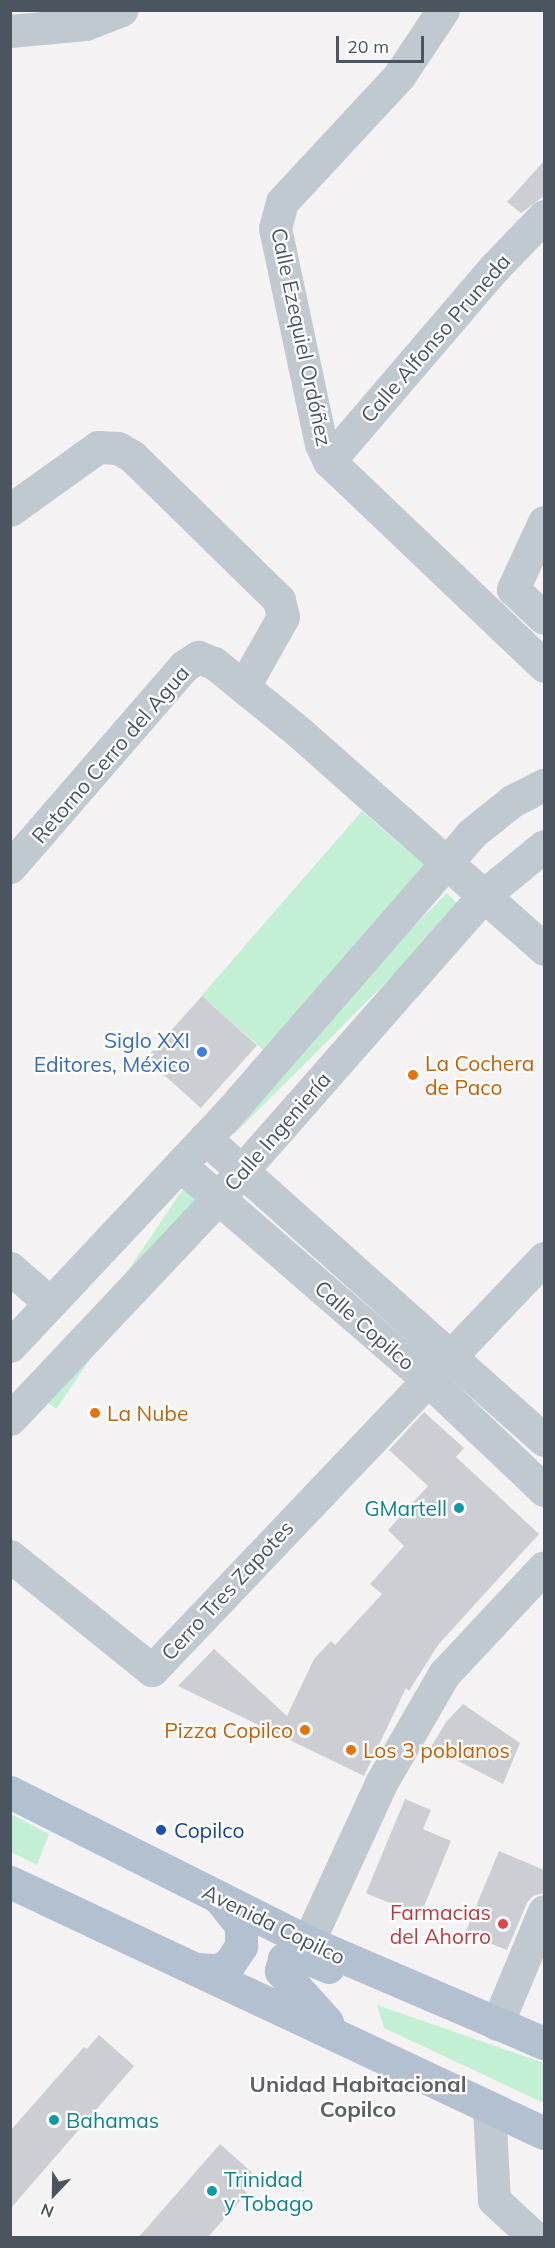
<!DOCTYPE html>
<meta charset="utf-8">
<style>
body{margin:0}
#map{position:relative;width:555px;height:2248px;overflow:hidden;background:#f4f2f2;font-family:Mulish,sans-serif}
div>[style]{position:absolute}
.green>*{inset:0;background:#c3efd4;transform-origin:0 0}
.building>*{inset:0;background:#ccced4;transform-origin:0 0}
.minor>*{height:33px;margin:-16.5px;padding:0 16.5px;transform-origin:16.5px;border-radius:16.5px;background:#c0c9d0}
.major>*{height:33px;margin:-16.5px;padding:0 16.5px;transform-origin:16.5px;border-radius:16.5px;background:#b3c0cf}
.dots>*{width:16px;height:16px;translate:-50% -50%;box-sizing:border-box;border:3px solid #fff;border-radius:50%}
span{translate:-50% -50%;white-space:nowrap;text-align:center;line-height:1.15;-webkit-text-stroke:4.5px #fff;paint-order:stroke}
.street-label{font-size:21px;color:#4a555f}
.shop-label{font-size:21px;color:#366cbe}
.right{translate:-100% -50%;text-align:right}
.food-label{font-size:21px;color:#c56008}
.left{translate:0 -50%;text-align:left}
.culture-label{font-size:21px;color:#0d838f}
.transit-label{font-size:21px;color:#164399}
.health-label{font-size:21px;color:#be3a42}
.neighbourhood-label{font-size:22px;color:#5e6266;font-weight:700}
.frame{position:absolute;inset:0;border:12px solid #4a555f;pointer-events:none}
.north{position:absolute;left:24px;top:2164px;width:60px;height:60px;-webkit-text-stroke:4px #fff;paint-order:stroke;rotate:202deg;font-size:16px;font-weight:700;line-height:24px;text-align:center;color:#4a555f}
.north::after{content:'';display:block;margin:auto;width:21px;height:27px;background:#4a555f;clip-path:polygon(50% 0,100% 100%,50% 72%,0 100%)}
.scale{position:absolute;left:336px;top:36px;width:88px;height:27px;box-sizing:border-box;border:3px solid #4a555f;border-top:0;padding-left:8px;font-size:18px;line-height:21px;white-space:nowrap;color:#4a555f;-webkit-text-stroke:4px #fff;paint-order:stroke}
</style>
<div id="map">
<div class="green">
<i style="left:362px;top:811px;width:89px;height:245px;rotate:41deg"></i>
<i style="left:447px;top:893px;width:20px;height:321px;rotate:45deg"></i>
<i style="left:183px;top:1189px;width:18px;height:253px;rotate:34deg"></i>
<i style="clip-path:polygon(11px 1814px,49px 1834px,37px 1865px,11px 1852px)"></i>
<i style="clip-path:polygon(377px 2005px,544px 2063px,544px 2103px,384px 2028px)"></i>
</div>
<div class="building">
<i style="clip-path:polygon(544px 161px,544px 196px,521px 213px,507px 202px)"></i>
<i style="left:202px;top:996px;width:74px;height:84px;rotate:42deg"></i>
<i style="clip-path:polygon(424px 1412px,464px 1448px,456px 1457px,539px 1534px,438px 1645px,409px 1691px,406px 1688px,364px 1776px,178px 1686px,214px 1649px,287px 1716px,314px 1659px,331px 1641px,335px 1645px,382px 1594px,370px 1584px,404px 1546px,388px 1530px,428px 1486px,389px 1450px)"></i>
<i style="clip-path:polygon(463px 1704px,520px 1743px,503px 1784px,431px 1747px,446px 1722px)"></i>
<i style="clip-path:polygon(405px 1799px,431px 1810px,423px 1829px,451px 1841px,420px 1916px,366px 1893px)"></i>
<i style="clip-path:polygon(499px 1851px,544px 1870px,544px 1893px,533px 1896px,527px 1903px,507px 1950px,465px 1933px)"></i>
<i style="clip-path:polygon(99px 2035px,134px 2066px,11px 2208px,11px 2130px,84px 2047px,87px 2049px)"></i>
<i style="clip-path:polygon(220px 2144px,255px 2175px,243px 2189px,247px 2193px,207px 2238px,138px 2238px)"></i>
</div>
<div class="minor">
<i style="left:443px;top:10px;width:79px;rotate:123.7deg"></i>
<i style="left:399px;top:76px;width:172px;rotate:132.9deg"></i>
<i style="left:282px;top:202px;width:27px;rotate:105deg"></i>
<i style="left:275px;top:228px;width:221px;rotate:78deg"></i>
<i style="left:321px;top:444px;width:19px;rotate:65deg"></i>
<i style="left:329px;top:461px;width:297px;rotate:43.6deg"></i>
<i style="left:10px;top:31px;width:75px;rotate:-5.3deg"></i>
<i style="left:85px;top:24px;width:39px;rotate:-21deg"></i>
<i style="left:329px;top:461px;width:254px;rotate:-49.5deg"></i>
<i style="left:494px;top:268px;width:72px;rotate:-46.1deg"></i>
<i style="left:10px;top:510px;width:108px;rotate:-35.6deg"></i>
<i style="left:98px;top:447px;width:20px;rotate:3deg"></i>
<i style="left:118px;top:448px;width:16px;rotate:30deg"></i>
<i style="left:132px;top:456px;width:206px;rotate:44.4deg"></i>
<i style="left:279px;top:600px;width:17px;rotate:77deg"></i>
<i style="left:283px;top:617px;width:79px;rotate:119.5deg"></i>
<i style="left:544px;top:522px;width:74px;rotate:114.8deg"></i>
<i style="left:513px;top:589px;width:42px;rotate:43.1deg"></i>
<i style="left:10px;top:867px;width:266px;rotate:-49.1deg"></i>
<i style="left:184px;top:666px;width:17px;rotate:-33deg"></i>
<i style="left:198px;top:657px;width:17px;rotate:21deg"></i>
<i style="left:214px;top:663px;width:111px;rotate:39.1deg"></i>
<i style="left:300px;top:733px;width:326px;rotate:41.5deg"></i>
<i style="left:205px;top:1138px;width:454px;rotate:41.7deg"></i>
<i style="left:180px;top:1165px;width:325px;rotate:40.9deg"></i>
<i style="left:426px;top:1378px;width:163px;rotate:43.5deg"></i>
<i style="left:10px;top:1268px;width:53px;rotate:41.2deg"></i>
<i style="left:10px;top:1346px;width:318px;rotate:-46.8deg"></i>
<i style="left:228px;top:1114px;width:371px;rotate:-49deg"></i>
<i style="left:471px;top:834px;width:53px;rotate:-38.8deg"></i>
<i style="left:512px;top:801px;width:36px;rotate:-27deg"></i>
<i style="left:10px;top:1419px;width:303px;rotate:-46.7deg"></i>
<i style="left:218px;top:1198px;width:403px;rotate:-48.7deg"></i>
<i style="left:484px;top:895px;width:77px;rotate:-39.2deg"></i>
<i style="left:10px;top:1556px;width:182px;rotate:38.8deg"></i>
<i style="left:152px;top:1670px;width:569px;rotate:-46.42deg"></i>
<i style="left:308px;top:1942px;width:175px;rotate:-65.3deg"></i>
<i style="left:381px;top:1783px;width:126px;rotate:-60deg"></i>
<i style="left:444px;top:1674px;width:146px;rotate:-46.9deg"></i>
<i style="left:497px;top:2024px;width:122px;rotate:-67.4deg"></i>
<i style="left:489px;top:2108px;width:92px;rotate:86.9deg"></i>
<i style="left:494px;top:2200px;width:56px;rotate:42.8deg"></i>
</div>
<div class="major">
<i style="left:10px;top:1792px;width:334px;rotate:26.7deg"></i>
<i style="left:308px;top:1942px;width:257px;rotate:23.2deg"></i>
<i style="left:10px;top:1882px;width:590px;rotate:25.18deg"></i>
<i style="left:196px;top:1969px;width:22px;rotate:3deg"></i>
<i style="left:218px;top:1970px;width:13px;rotate:-29deg"></i>
<i style="left:229px;top:1964px;width:22px;rotate:-56deg"></i>
<i style="left:241px;top:1946px;width:21px;rotate:-90deg"></i>
<i style="left:241px;top:1925px;width:33px;rotate:-129deg"></i>
<i style="left:327px;top:2022px;width:69px;rotate:-132deg"></i>
<i style="left:281px;top:1971px;width:12px;rotate:-76deg"></i>
<i style="left:284px;top:1959px;width:15px;rotate:-20deg"></i>
<i style="left:298px;top:1954px;width:33px;rotate:23deg"></i>
</div>
<div class="dots">
<i style="left:202px;top:1052px;background:#3f7fe0"></i>
<i style="left:413px;top:1075px;background:#e8710a"></i>
<i style="left:95px;top:1413px;background:#e8710a"></i>
<i style="left:459px;top:1508px;background:#0f9aa8"></i>
<i style="left:305px;top:1730px;background:#e8710a"></i>
<i style="left:351px;top:1750px;background:#e8710a"></i>
<i style="left:161px;top:1830px;background:#1a4fb4"></i>
<i style="left:503px;top:1924px;background:#e0444e"></i>
<i style="left:54px;top:2120px;background:#0f9aa8"></i>
<i style="left:212px;top:2191px;background:#0f9aa8"></i>
</div>
<div class="street-label">
<span style="left:302px;top:337px;rotate:78deg">Calle Ezequiel Ordóñez</span>
<span style="left:435px;top:338px;rotate:-49deg">Calle Alfonso Pruneda</span>
<span style="left:110px;top:754px;rotate:-49deg">Retorno Cerro del Agua</span>
<span style="left:277px;top:1131px;rotate:-49deg">Calle Ingeniería</span>
<span style="left:365px;top:1325px;rotate:41deg">Calle Copilco</span>
<span style="left:227px;top:1590px;rotate:-47deg">Cerro Tres Zapotes</span>
<span style="left:274px;top:1924px;rotate:26deg">Avenida Copilco</span>
</div>
<div class="shop-label">
<span class="right" style="left:190px;top:1052px">Siglo XXI<br>Editores, México</span>
</div>
<div class="food-label">
<span class="left" style="left:425px;top:1075px">La Cochera<br>de Paco</span>
<span class="left" style="left:107px;top:1413px">La Nube</span>
<span class="right" style="left:293px;top:1730px">Pizza Copilco</span>
<span class="left" style="left:363px;top:1750px">Los 3 poblanos</span>
</div>
<div class="culture-label">
<span class="right" style="left:447px;top:1508px">GMartell</span>
<span class="left" style="left:66px;top:2120px">Bahamas</span>
<span class="left" style="left:224px;top:2191px">Trinidad<br>y Tobago</span>
</div>
<div class="transit-label">
<span class="left" style="left:174px;top:1830px">Copilco</span>
</div>
<div class="health-label">
<span class="right" style="left:491px;top:1924px">Farmacias<br>del Ahorro</span>
</div>
<div class="neighbourhood-label">
<span style="left:358px;top:2097px">Unidad Habitacional<br>Copilco</span>
</div>
<div class="frame"></div>
<div class="north">N</div>
<div class="scale">20 m</div>
</div>
